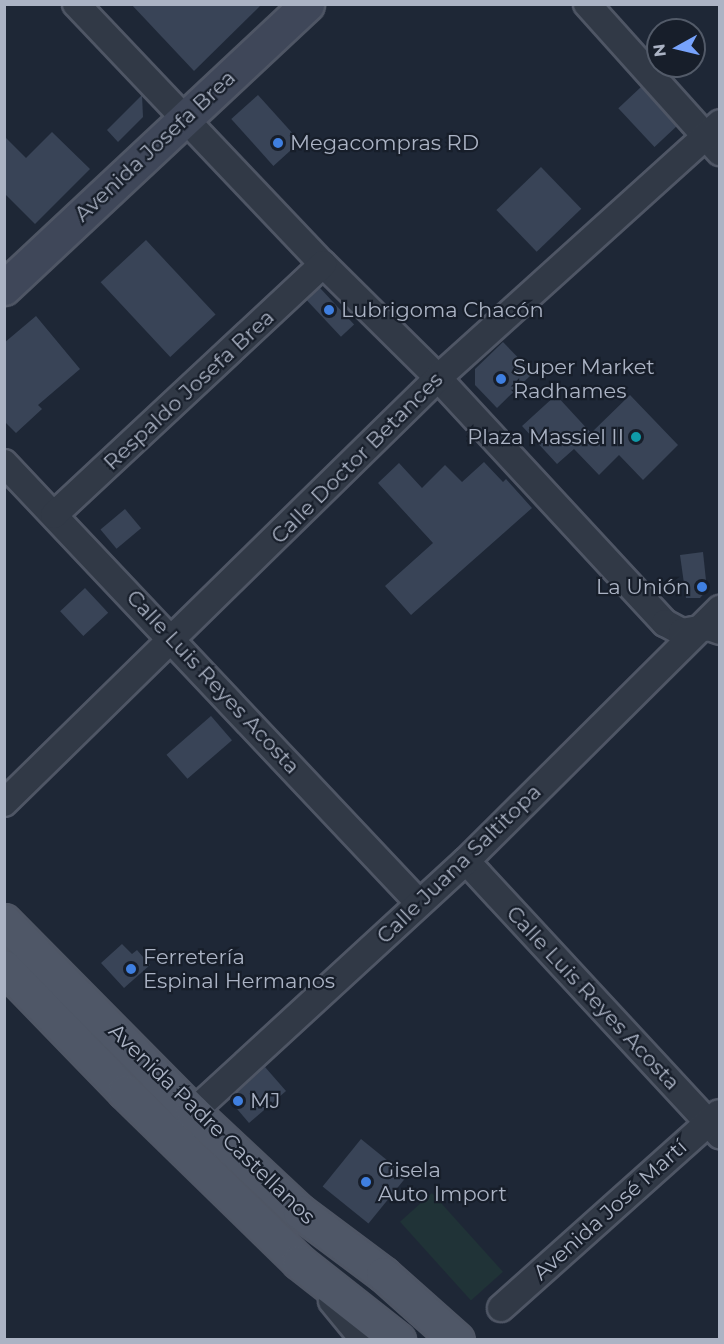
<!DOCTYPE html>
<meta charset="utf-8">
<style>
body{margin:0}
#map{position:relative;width:724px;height:1344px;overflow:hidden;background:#1e2736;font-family:Montserrat,sans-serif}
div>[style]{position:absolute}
.green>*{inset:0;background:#203337;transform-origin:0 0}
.building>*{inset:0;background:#394457;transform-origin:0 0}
.roads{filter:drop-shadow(2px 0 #4f5665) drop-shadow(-2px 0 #4f5665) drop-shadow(0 2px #4f5665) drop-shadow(0 -2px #4f5665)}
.street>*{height:26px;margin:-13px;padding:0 13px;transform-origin:13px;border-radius:13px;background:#313946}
.secondary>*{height:33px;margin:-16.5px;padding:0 16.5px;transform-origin:16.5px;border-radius:16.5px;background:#3f4759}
.primary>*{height:33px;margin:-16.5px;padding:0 16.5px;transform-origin:16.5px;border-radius:16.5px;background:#4f5767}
.dots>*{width:16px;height:16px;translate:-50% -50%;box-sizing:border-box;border:3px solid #171e2a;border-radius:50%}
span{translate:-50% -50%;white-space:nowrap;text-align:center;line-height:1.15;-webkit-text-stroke:4.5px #171e2a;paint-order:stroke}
.poi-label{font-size:21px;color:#abb3c4}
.left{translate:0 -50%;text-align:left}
.right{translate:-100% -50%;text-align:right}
.street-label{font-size:21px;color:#abb3c4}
.frame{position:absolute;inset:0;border:6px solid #abb3c4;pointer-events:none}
.north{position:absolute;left:646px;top:18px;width:60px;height:60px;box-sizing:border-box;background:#171e2a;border:2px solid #525a68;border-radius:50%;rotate:262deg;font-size:16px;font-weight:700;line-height:24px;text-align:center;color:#abb3c4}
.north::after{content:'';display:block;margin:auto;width:21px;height:27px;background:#77a3fc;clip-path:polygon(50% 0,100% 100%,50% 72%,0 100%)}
</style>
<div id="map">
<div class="green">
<i style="left:432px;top:1193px;width:106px;height:43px;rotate:48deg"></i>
</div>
<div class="building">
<i style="clip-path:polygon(131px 4px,262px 4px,194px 71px)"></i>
<i style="left:641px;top:87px;width:53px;height:31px;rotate:47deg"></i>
<i style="clip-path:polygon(142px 95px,143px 117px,118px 142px,107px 130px)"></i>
<i style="left:258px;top:95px;width:63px;height:36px;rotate:48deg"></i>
<i style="clip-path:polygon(52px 132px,90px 169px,35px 224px,4px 193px,4px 136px,26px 158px)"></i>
<i style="left:541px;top:167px;width:58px;height:62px;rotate:46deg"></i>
<i style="left:146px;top:240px;width:102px;height:62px;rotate:47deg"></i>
<i style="left:320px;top:288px;width:50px;height:18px;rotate:47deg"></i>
<i style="clip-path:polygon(36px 316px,80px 369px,38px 405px,42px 409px,16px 433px,4px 421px,4px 343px)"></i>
<i style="clip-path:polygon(503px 342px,533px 373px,497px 408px,475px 385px,475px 369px)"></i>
<i style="clip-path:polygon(556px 395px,591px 433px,630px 395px,678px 445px,643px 480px,619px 455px,599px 475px,574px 449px,557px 464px,522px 426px)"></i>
<i style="clip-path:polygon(484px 462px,503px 482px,506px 479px,532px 508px,411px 615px,385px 586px,433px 543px,378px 483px,399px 463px,422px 488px,445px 465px,462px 482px)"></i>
<i style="left:125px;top:509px;width:25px;height:32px;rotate:50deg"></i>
<i style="clip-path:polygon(703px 552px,707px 590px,700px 598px,686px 598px,680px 555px)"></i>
<i style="left:85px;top:588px;width:34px;height:34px;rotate:47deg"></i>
<i style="left:211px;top:716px;width:32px;height:59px;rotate:49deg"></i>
<i style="clip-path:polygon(122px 944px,132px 954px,137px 950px,150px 965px,124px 988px,101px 963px)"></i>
<i style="clip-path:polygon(265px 1067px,286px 1091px,249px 1123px,232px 1103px,234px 1095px)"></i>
<i style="left:361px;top:1139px;width:59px;height:61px;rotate:39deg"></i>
</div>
<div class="roads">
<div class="street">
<i style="left:76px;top:4px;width:359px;rotate:46.5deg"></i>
<i style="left:323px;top:264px;width:162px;rotate:44.7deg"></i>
<i style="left:438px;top:378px;width:334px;rotate:47.2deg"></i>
<i style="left:665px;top:623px;width:19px;rotate:28deg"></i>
<i style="left:682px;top:632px;width:27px;rotate:-10deg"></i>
<i style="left:709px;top:627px;width:12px;rotate:20deg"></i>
<i style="left:587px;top:4px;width:199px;rotate:48.1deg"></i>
<i style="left:4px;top:463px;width:605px;rotate:46.67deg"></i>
<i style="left:54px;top:515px;width:368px;rotate:-43deg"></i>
<i style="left:4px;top:803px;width:607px;rotate:-44.4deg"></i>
<i style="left:438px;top:378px;width:380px;rotate:-42.1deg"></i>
<i style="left:466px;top:861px;width:374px;rotate:47.2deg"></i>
<i style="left:193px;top:1112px;width:371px;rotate:-42.6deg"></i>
<i style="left:466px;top:861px;width:358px;rotate:-44.8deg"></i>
<i style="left:332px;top:1301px;width:50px;rotate:50.6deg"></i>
<i style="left:501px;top:1308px;width:292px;rotate:-41.8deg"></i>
</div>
<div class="secondary">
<i style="left:4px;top:288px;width:415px;rotate:-43.1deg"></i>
</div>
<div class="primary">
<i style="left:4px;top:921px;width:269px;rotate:45.3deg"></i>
<i style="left:193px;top:1112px;width:146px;rotate:43.1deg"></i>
<i style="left:300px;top:1212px;width:104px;rotate:36.8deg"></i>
<i style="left:383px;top:1274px;width:99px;rotate:41.7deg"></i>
<i style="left:4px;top:967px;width:174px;rotate:45.9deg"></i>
<i style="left:125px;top:1092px;width:243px;rotate:44.3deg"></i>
<i style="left:299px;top:1262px;width:126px;rotate:38.2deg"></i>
</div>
</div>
<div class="dots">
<i style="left:278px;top:143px;background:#3f7fe0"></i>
<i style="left:329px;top:310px;background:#3f7fe0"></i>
<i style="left:501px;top:379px;background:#3f7fe0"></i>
<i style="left:636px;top:437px;background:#0f9aa8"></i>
<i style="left:702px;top:587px;background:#3f7fe0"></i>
<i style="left:131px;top:969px;background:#3f7fe0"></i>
<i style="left:238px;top:1101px;background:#3f7fe0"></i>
<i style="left:366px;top:1182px;background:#3f7fe0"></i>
</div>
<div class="poi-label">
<span class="left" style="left:290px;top:143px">Megacompras RD</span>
<span class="left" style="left:341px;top:310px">Lubrigoma Chacón</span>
<span class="left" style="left:513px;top:379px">Super Market<br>Radhames</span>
<span class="right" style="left:624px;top:437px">Plaza Massiel II</span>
<span class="right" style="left:690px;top:587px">La Unión</span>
<span class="left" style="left:143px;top:969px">Ferretería<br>Espinal Hermanos</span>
<span class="left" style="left:250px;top:1101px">MJ</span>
<span class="left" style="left:378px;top:1182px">Gisela<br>Auto Import</span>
</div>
<div class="street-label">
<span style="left:155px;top:146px;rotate:-43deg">Avenida Josefa Brea</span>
<span style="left:189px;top:390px;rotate:-43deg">Respaldo Josefa Brea</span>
<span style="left:357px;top:458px;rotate:-45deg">Calle Doctor Betances</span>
<span style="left:213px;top:682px;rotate:47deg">Calle Luis Reyes Acosta</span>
<span style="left:459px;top:864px;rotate:-44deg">Calle Juana Saltitopa</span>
<span style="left:593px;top:998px;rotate:47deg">Calle Luis Reyes Acosta</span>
<span style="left:212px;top:1124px;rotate:44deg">Avenida Padre Castellanos</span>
<span style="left:610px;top:1210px;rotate:-42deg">Avenida José Martí</span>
</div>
<div class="frame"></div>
<div class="north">N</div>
</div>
